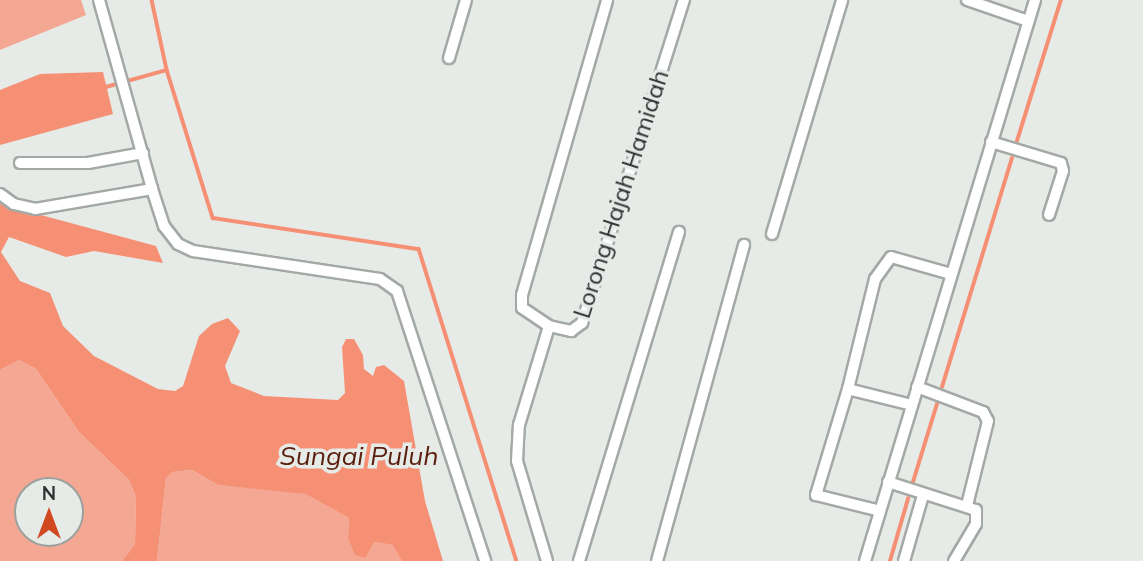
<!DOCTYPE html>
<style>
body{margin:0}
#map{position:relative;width:1143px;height:561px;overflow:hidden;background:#e6ebe8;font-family:Mulish,sans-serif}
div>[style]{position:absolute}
.green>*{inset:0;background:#f4a894}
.water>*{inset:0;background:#f69075}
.stream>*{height:3.5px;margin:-1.75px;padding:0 1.75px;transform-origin:1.75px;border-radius:1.75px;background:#f69075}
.roads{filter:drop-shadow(2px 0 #a4a9a6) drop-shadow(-2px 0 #a4a9a6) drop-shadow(0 2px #a4a9a6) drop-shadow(0 -2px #a4a9a6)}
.minor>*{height:10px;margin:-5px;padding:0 5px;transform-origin:5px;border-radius:5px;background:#fff}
span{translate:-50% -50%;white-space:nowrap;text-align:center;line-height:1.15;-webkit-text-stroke:7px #e6ebe8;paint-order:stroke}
.street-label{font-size:24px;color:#2e312f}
.water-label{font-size:26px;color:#5b1d0c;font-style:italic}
.north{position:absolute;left:14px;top:477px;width:70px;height:70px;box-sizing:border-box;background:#e6ebe8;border:2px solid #9ca19e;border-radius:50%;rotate:0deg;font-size:19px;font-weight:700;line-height:28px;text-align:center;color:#2e312f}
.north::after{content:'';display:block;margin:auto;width:24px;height:32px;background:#d14821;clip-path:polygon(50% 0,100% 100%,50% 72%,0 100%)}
</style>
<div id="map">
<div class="green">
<i style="clip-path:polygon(0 0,81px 0,86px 15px,0 50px)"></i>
<i style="clip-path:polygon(evenodd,19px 360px,36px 369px,79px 432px,129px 480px,136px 497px,135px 544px,122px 561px,0 561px,0 370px,19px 360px,28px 491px,70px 491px,70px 533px,28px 533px,28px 491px)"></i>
<i style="clip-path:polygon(192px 470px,218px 485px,306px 493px,349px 518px,348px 538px,394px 545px,402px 561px,157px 561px,166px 478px,173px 472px)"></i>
</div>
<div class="water">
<i style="clip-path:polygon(103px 72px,113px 114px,0 145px,0 90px,40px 74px)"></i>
<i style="clip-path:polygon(0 204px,156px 246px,163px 263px,94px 251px,66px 257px,9px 237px,1px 252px,20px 281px,50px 293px,63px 326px,94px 356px,158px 389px,175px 391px,183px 386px,199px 336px,212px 324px,228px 318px,240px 331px,225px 366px,231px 383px,264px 396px,338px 400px,345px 393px,342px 347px,346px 339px,354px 339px,363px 355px,364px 369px,373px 376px,376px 367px,384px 365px,404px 381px,425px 501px,443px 561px,402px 561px,393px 545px,374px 542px,365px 558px,355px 555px,348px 538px,349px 518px,306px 494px,218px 485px,192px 470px,173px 472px,166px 478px,157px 561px,122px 561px,135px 544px,136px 497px,129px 480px,79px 432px,36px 369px,19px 360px,0 370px)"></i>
</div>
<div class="stream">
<i style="left:152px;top:0;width:72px;rotate:77.9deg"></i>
<i style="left:167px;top:70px;width:155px;rotate:72.7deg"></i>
<i style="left:213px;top:218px;width:208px;rotate:8.6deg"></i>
<i style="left:419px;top:249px;width:327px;rotate:72.6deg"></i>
<i style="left:106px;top:87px;width:63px;rotate:-15.6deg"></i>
<i style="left:1017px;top:141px;width:148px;rotate:-72.7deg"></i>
<i style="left:942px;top:387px;width:239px;rotate:-73deg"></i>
<i style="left:913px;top:482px;width:82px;rotate:-72.9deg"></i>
<i style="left:890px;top:561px;width:65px;rotate:-73.8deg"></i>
</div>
<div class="roads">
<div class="minor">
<i style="left:99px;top:0;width:196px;rotate:74.3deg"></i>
<i style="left:152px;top:189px;width:39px;rotate:72deg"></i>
<i style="left:164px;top:226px;width:23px;rotate:52deg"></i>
<i style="left:178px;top:244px;width:17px;rotate:25deg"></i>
<i style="left:193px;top:251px;width:189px;rotate:8.5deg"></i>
<i style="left:380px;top:279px;width:21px;rotate:35deg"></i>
<i style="left:397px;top:291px;width:284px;rotate:71.9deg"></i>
<i style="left:967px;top:0;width:65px;rotate:19deg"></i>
<i style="left:449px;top:58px;width:60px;rotate:-73.7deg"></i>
<i style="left:991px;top:142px;width:73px;rotate:16.7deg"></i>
<i style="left:1061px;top:163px;width:8px;rotate:76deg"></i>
<i style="left:1063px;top:171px;width:46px;rotate:107.7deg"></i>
<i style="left:20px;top:163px;width:68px"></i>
<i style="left:88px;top:163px;width:56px;rotate:-10.3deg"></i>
<i style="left:0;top:194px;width:17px;rotate:36deg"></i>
<i style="left:14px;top:204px;width:22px;rotate:13deg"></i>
<i style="left:35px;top:209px;width:119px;rotate:-9.7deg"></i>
<i style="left:772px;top:234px;width:244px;rotate:-73.3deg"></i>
<i style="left:549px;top:326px;width:32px;rotate:-146deg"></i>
<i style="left:522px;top:308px;width:13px;rotate:-90deg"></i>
<i style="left:522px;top:295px;width:307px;rotate:-73.9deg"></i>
<i style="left:917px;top:387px;width:71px;rotate:20.7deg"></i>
<i style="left:983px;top:412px;width:10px;rotate:61deg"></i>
<i style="left:988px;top:421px;width:87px;rotate:104deg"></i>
<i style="left:848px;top:389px;width:111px;rotate:106.8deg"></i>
<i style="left:816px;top:495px;width:66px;rotate:14deg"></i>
<i style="left:912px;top:405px;width:66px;rotate:-166deg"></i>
<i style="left:848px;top:389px;width:113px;rotate:-76.2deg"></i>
<i style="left:875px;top:279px;width:27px;rotate:-54deg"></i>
<i style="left:891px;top:257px;width:62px;rotate:15.8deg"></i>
<i style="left:888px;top:482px;width:92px;rotate:17.7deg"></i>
<i style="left:976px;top:510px;width:14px;rotate:90deg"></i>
<i style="left:976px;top:524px;width:43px;rotate:120.7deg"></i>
<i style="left:547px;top:561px;width:104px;rotate:-106.7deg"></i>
<i style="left:517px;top:461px;width:36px;rotate:-87deg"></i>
<i style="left:519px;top:425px;width:103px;rotate:-73.1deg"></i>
<i style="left:549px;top:326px;width:23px;rotate:13deg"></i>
<i style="left:571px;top:331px;width:14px;rotate:-36deg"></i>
<i style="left:582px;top:323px;width:339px;rotate:-72.5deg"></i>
<i style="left:579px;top:561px;width:344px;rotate:-73.1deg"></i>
<i style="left:657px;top:561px;width:328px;rotate:-74.6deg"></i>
<i style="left:865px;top:561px;width:586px;rotate:-73.14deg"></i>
<i style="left:904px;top:561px;width:69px;rotate:-73.9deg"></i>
</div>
</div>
<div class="street-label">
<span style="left:621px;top:194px;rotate:-72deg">Lorong Hajah Hamidah</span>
</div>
<div class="water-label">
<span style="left:359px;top:456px">Sungai Puluh</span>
</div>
<div class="north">N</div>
</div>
